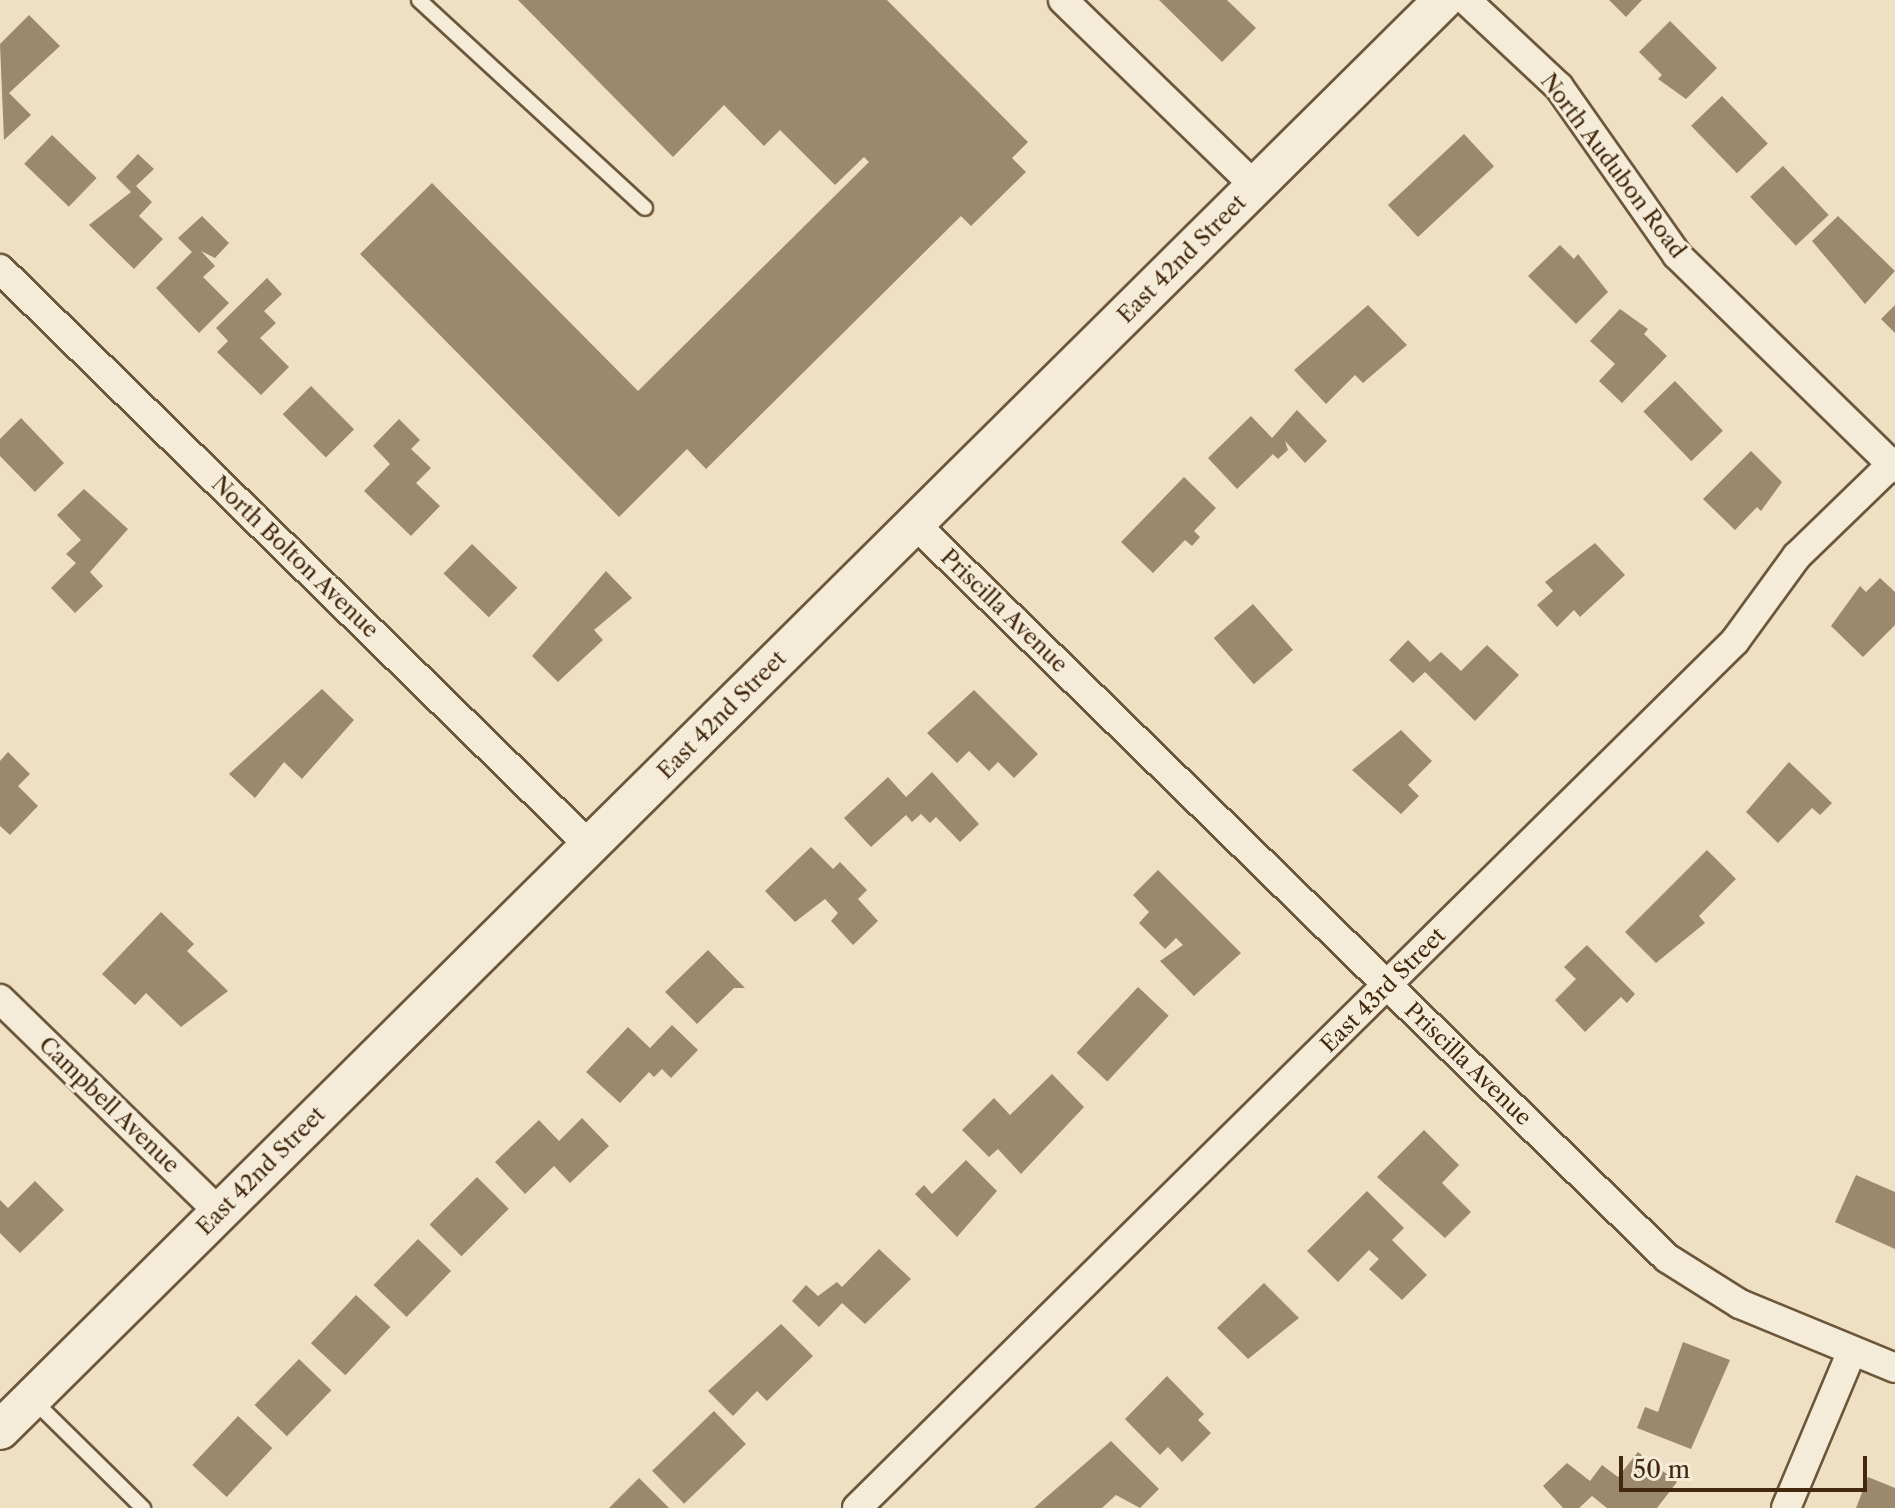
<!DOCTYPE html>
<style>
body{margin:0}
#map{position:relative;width:1895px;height:1508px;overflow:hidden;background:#efe0c4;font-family:"Libre Caslon Text",serif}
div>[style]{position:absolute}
.building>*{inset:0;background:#9c886c;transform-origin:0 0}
.roads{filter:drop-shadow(2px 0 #6d573b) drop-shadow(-2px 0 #6d573b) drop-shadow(0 2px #6d573b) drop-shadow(0 -2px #6d573b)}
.lane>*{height:14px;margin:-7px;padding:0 7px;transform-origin:7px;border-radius:7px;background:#f5ebd9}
.street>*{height:28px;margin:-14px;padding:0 14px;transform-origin:14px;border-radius:14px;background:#f5ebd9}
.secondary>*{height:38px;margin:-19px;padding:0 19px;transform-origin:19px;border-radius:19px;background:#f5ebd9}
span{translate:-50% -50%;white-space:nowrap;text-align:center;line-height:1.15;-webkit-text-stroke:6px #f5ebd9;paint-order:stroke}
.street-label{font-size:22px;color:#42290d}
.scale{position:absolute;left:1619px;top:1456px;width:248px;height:36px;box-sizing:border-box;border:4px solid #42290d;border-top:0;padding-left:10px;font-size:24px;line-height:28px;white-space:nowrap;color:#42290d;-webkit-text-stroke:6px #f5ebd9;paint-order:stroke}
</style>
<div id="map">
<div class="building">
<i style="clip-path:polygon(518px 0,887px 0,1028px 142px,1012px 158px,1026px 172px,971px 226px,961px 216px,706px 469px,687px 449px,619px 517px,360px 254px,432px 183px,638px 391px,869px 162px,864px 157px,835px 185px,780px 130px,764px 146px,724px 105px,673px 157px)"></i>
<i style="clip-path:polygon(1159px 0,1227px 0,1256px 28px,1222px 62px)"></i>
<i style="clip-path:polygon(1609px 0,1642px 0,1626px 17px)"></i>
<i style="clip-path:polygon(29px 15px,60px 46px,9px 93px,31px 115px,4px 140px,0 44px)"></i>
<i style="clip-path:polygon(1670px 21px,1717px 68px,1686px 99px,1658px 79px,1662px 75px,1639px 52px)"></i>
<i style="left:1722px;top:96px;width:66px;height:43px;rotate:46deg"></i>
<i style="left:1464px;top:134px;width:44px;height:104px;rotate:47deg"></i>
<i style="left:52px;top:135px;width:62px;height:40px;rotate:44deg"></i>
<i style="clip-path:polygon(138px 154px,154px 169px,136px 186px,152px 202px,139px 216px,163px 239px,134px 269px,89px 225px,131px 192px,116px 177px)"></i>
<i style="left:1783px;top:166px;width:67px;height:45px;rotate:47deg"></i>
<i style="clip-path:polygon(202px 216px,229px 243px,215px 258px,201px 251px,215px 266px,203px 277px,229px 303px,199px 333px,156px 288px,192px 252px,178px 238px)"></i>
<i style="clip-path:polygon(1838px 216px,1895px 271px,1865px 304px,1812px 241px)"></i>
<i style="clip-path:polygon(1560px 245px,1574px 259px,1578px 254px,1608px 292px,1576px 324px,1528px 276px)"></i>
<i style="clip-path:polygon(267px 278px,282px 294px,264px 311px,276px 323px,260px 338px,289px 367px,261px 395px,217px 352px,228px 341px,216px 328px)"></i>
<i style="clip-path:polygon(1368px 305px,1407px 345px,1363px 383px,1355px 375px,1326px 404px,1294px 370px)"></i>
<i style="clip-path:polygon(1895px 305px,1895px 333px,1881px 319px)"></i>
<i style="clip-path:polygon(1620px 309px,1648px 329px,1644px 334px,1667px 356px,1622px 403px,1599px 381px,1615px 364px,1590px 341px)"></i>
<i style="left:1675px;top:381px;width:69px;height:44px;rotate:46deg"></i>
<i style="left:311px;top:386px;width:61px;height:40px;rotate:45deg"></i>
<i style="clip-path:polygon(1297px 410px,1327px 441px,1305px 463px,1285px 441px,1288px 450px,1278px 459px,1273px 454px,1237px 489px,1208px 458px,1251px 416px,1272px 438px)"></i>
<i style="clip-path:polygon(21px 418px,64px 463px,35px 492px,0 456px,0 439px)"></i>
<i style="clip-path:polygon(399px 419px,420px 440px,411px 449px,431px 468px,416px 483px,440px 506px,411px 536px,364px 491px,390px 464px,373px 446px)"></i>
<i style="clip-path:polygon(1751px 451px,1782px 482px,1761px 511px,1757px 507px,1735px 530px,1703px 499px)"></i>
<i style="clip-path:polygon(1184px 477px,1216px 508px,1194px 531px,1200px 537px,1192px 546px,1185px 540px,1153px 573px,1121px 542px)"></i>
<i style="clip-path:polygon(84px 489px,128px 529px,90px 572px,103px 586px,75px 613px,51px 588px,76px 563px,66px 554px,81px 540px,57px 515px)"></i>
<i style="clip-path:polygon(1595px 543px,1625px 575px,1580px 617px,1574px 610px,1557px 627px,1537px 605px,1553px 591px,1545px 582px)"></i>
<i style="left:472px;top:544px;width:63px;height:41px;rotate:44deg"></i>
<i style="clip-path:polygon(606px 571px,632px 598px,594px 630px,603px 640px,558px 682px,532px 656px)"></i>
<i style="clip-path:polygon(1880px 578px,1895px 592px,1895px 625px,1863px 657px,1831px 626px,1860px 586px,1866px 592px)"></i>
<i style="left:1253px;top:604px;width:61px;height:52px;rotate:49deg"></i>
<i style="clip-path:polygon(1408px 640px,1430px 662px,1441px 652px,1461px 671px,1487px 645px,1519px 675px,1475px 721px,1425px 672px,1413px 683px,1389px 660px)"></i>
<i style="clip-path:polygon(322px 689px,354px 720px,302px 779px,284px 762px,255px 798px,229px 774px)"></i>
<i style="clip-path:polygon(974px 690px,1038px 754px,1014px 778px,998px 762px,989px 771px,969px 751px,957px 763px,927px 733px)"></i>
<i style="clip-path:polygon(1401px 730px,1432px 761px,1408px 785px,1419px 796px,1401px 814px,1352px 770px)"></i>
<i style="clip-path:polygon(8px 752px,30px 774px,18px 786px,38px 806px,10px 835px,0 826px,0 761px)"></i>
<i style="clip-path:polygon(1789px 762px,1832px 803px,1820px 815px,1812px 808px,1778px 843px,1746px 812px)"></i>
<i style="clip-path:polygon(932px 772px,979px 824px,960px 842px,936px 817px,930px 823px,921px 814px,912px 822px,906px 815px,871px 847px,844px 818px,888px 777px,906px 797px)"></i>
<i style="clip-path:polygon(811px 847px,833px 869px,840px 862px,867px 890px,858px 899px,878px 921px,853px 945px,831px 921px,838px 913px,825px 899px,795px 922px,765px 891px)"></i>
<i style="clip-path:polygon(1707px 850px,1736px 879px,1699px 916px,1705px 923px,1656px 963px,1625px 932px)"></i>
<i style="clip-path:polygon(1158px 870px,1241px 953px,1194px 996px,1160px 961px,1183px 945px,1176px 938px,1165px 949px,1139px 923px,1149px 912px,1133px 895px)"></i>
<i style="clip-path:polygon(161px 912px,194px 944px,187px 951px,228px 991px,181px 1027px,146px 993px,135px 1005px,102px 974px)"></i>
<i style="clip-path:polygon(1587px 945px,1635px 994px,1627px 1003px,1621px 997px,1585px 1032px,1555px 1000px,1576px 979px,1564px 967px)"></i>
<i style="clip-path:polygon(708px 950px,745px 988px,734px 988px,697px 1024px,665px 992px)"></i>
<i style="left:1138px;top:987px;width:42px;height:90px;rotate:43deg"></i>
<i style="clip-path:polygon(672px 1025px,698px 1050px,671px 1078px,662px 1069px,654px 1077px,649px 1072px,620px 1103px,586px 1072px,628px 1027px,650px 1048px)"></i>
<i style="clip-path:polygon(1052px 1074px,1084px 1107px,1021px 1174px,998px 1149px,989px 1157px,962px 1130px,994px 1098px,1010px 1115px)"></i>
<i style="clip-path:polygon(582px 1118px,609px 1146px,570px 1183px,554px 1166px,525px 1194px,495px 1162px,539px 1120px,559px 1141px)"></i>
<i style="clip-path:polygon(1424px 1130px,1459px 1165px,1442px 1183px,1471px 1212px,1445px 1238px,1377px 1177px)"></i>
<i style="clip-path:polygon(966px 1160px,997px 1191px,957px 1237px,915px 1194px,924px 1185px,932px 1194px)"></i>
<i style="clip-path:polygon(1856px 1175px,1895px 1192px,1895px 1249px,1835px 1222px)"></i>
<i style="left:477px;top:1177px;width:45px;height:67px;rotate:45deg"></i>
<i style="clip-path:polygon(35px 1181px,64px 1210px,20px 1253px,0 1233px,0 1200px,8px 1208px)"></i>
<i style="clip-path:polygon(1367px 1191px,1404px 1228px,1392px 1240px,1427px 1275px,1402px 1300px,1369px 1269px,1379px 1259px,1369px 1250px,1338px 1282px,1307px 1251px)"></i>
<i style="left:418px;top:1239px;width:46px;height:64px;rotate:44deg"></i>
<i style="clip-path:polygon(879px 1249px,911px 1279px,865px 1324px,842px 1303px,819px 1327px,792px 1301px,806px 1285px,818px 1296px,837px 1282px,842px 1287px)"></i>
<i style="clip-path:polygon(1264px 1283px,1299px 1318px,1248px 1359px,1217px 1328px)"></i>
<i style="left:356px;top:1295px;width:47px;height:66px;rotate:43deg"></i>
<i style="clip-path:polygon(781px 1324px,813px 1356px,767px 1401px,757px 1391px,733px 1416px,708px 1391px)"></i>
<i style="clip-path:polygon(1683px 1342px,1730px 1360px,1691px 1449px,1637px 1428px,1645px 1407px,1658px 1412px)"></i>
<i style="left:299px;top:1359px;width:45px;height:64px;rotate:44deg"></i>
<i style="clip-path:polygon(1167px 1376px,1204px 1414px,1198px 1420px,1211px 1433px,1182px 1462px,1168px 1447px,1160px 1455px,1125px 1419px)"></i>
<i style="left:714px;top:1411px;width:46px;height:86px;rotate:46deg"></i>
<i style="left:238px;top:1416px;width:47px;height:67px;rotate:43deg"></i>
<i style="clip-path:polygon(1111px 1441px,1159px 1489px,1140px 1508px,1116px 1495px,1102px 1508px,1034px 1508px)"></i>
<i style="clip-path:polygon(1638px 1452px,1677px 1482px,1657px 1508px,1607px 1508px,1592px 1496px,1579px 1508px,1563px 1508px,1543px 1486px,1567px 1463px,1590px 1481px,1602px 1465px,1618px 1477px)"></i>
<i style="clip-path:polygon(1868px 1477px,1895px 1488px,1895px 1508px,1856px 1508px)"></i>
<i style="clip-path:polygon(639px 1478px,669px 1508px,609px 1508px)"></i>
</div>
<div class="roads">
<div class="lane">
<i style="left:419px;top:0;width:307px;rotate:42.6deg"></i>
<i style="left:32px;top:1399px;width:156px;rotate:44.5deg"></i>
</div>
<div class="street">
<i style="left:1063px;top:0;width:269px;rotate:44.1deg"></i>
<i style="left:1466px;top:0;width:127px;rotate:43.1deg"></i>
<i style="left:1559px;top:87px;width:205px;rotate:54.9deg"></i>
<i style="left:1677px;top:255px;width:305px;rotate:44.3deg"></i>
<i style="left:0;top:269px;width:825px;rotate:44.36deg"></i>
<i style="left:915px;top:524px;width:1051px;rotate:44.31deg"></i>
<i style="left:1667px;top:1258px;width:86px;rotate:32.2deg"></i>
<i style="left:1740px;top:1304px;width:168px;rotate:22.4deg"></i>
<i style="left:0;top:999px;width:305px;rotate:44.2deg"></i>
<i style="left:857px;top:1508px;width:1234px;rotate:-44.64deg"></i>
<i style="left:1735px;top:641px;width:105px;rotate:-53.9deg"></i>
<i style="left:1797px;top:556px;width:136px;rotate:-44.1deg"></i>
<i style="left:1786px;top:1508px;width:170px;rotate:-67.2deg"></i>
</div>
<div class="secondary">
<i style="left:0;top:1430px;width:2032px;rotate:-44.74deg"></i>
</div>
</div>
<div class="street-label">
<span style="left:1613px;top:166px;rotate:53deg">North Audubon Road</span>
<span style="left:1182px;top:259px;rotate:-45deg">East 42nd Street</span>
<span style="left:295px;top:557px;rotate:44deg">North Bolton Avenue</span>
<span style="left:1004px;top:611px;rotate:44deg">Priscilla Avenue</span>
<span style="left:722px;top:715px;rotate:-45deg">East 42nd Street</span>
<span style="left:1383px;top:990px;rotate:-45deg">East 43rd Street</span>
<span style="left:1468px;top:1064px;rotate:44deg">Priscilla Avenue</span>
<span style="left:109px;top:1105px;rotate:44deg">Campbell Avenue</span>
<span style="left:261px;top:1171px;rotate:-45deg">East 42nd Street</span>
</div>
<div class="scale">50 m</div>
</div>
